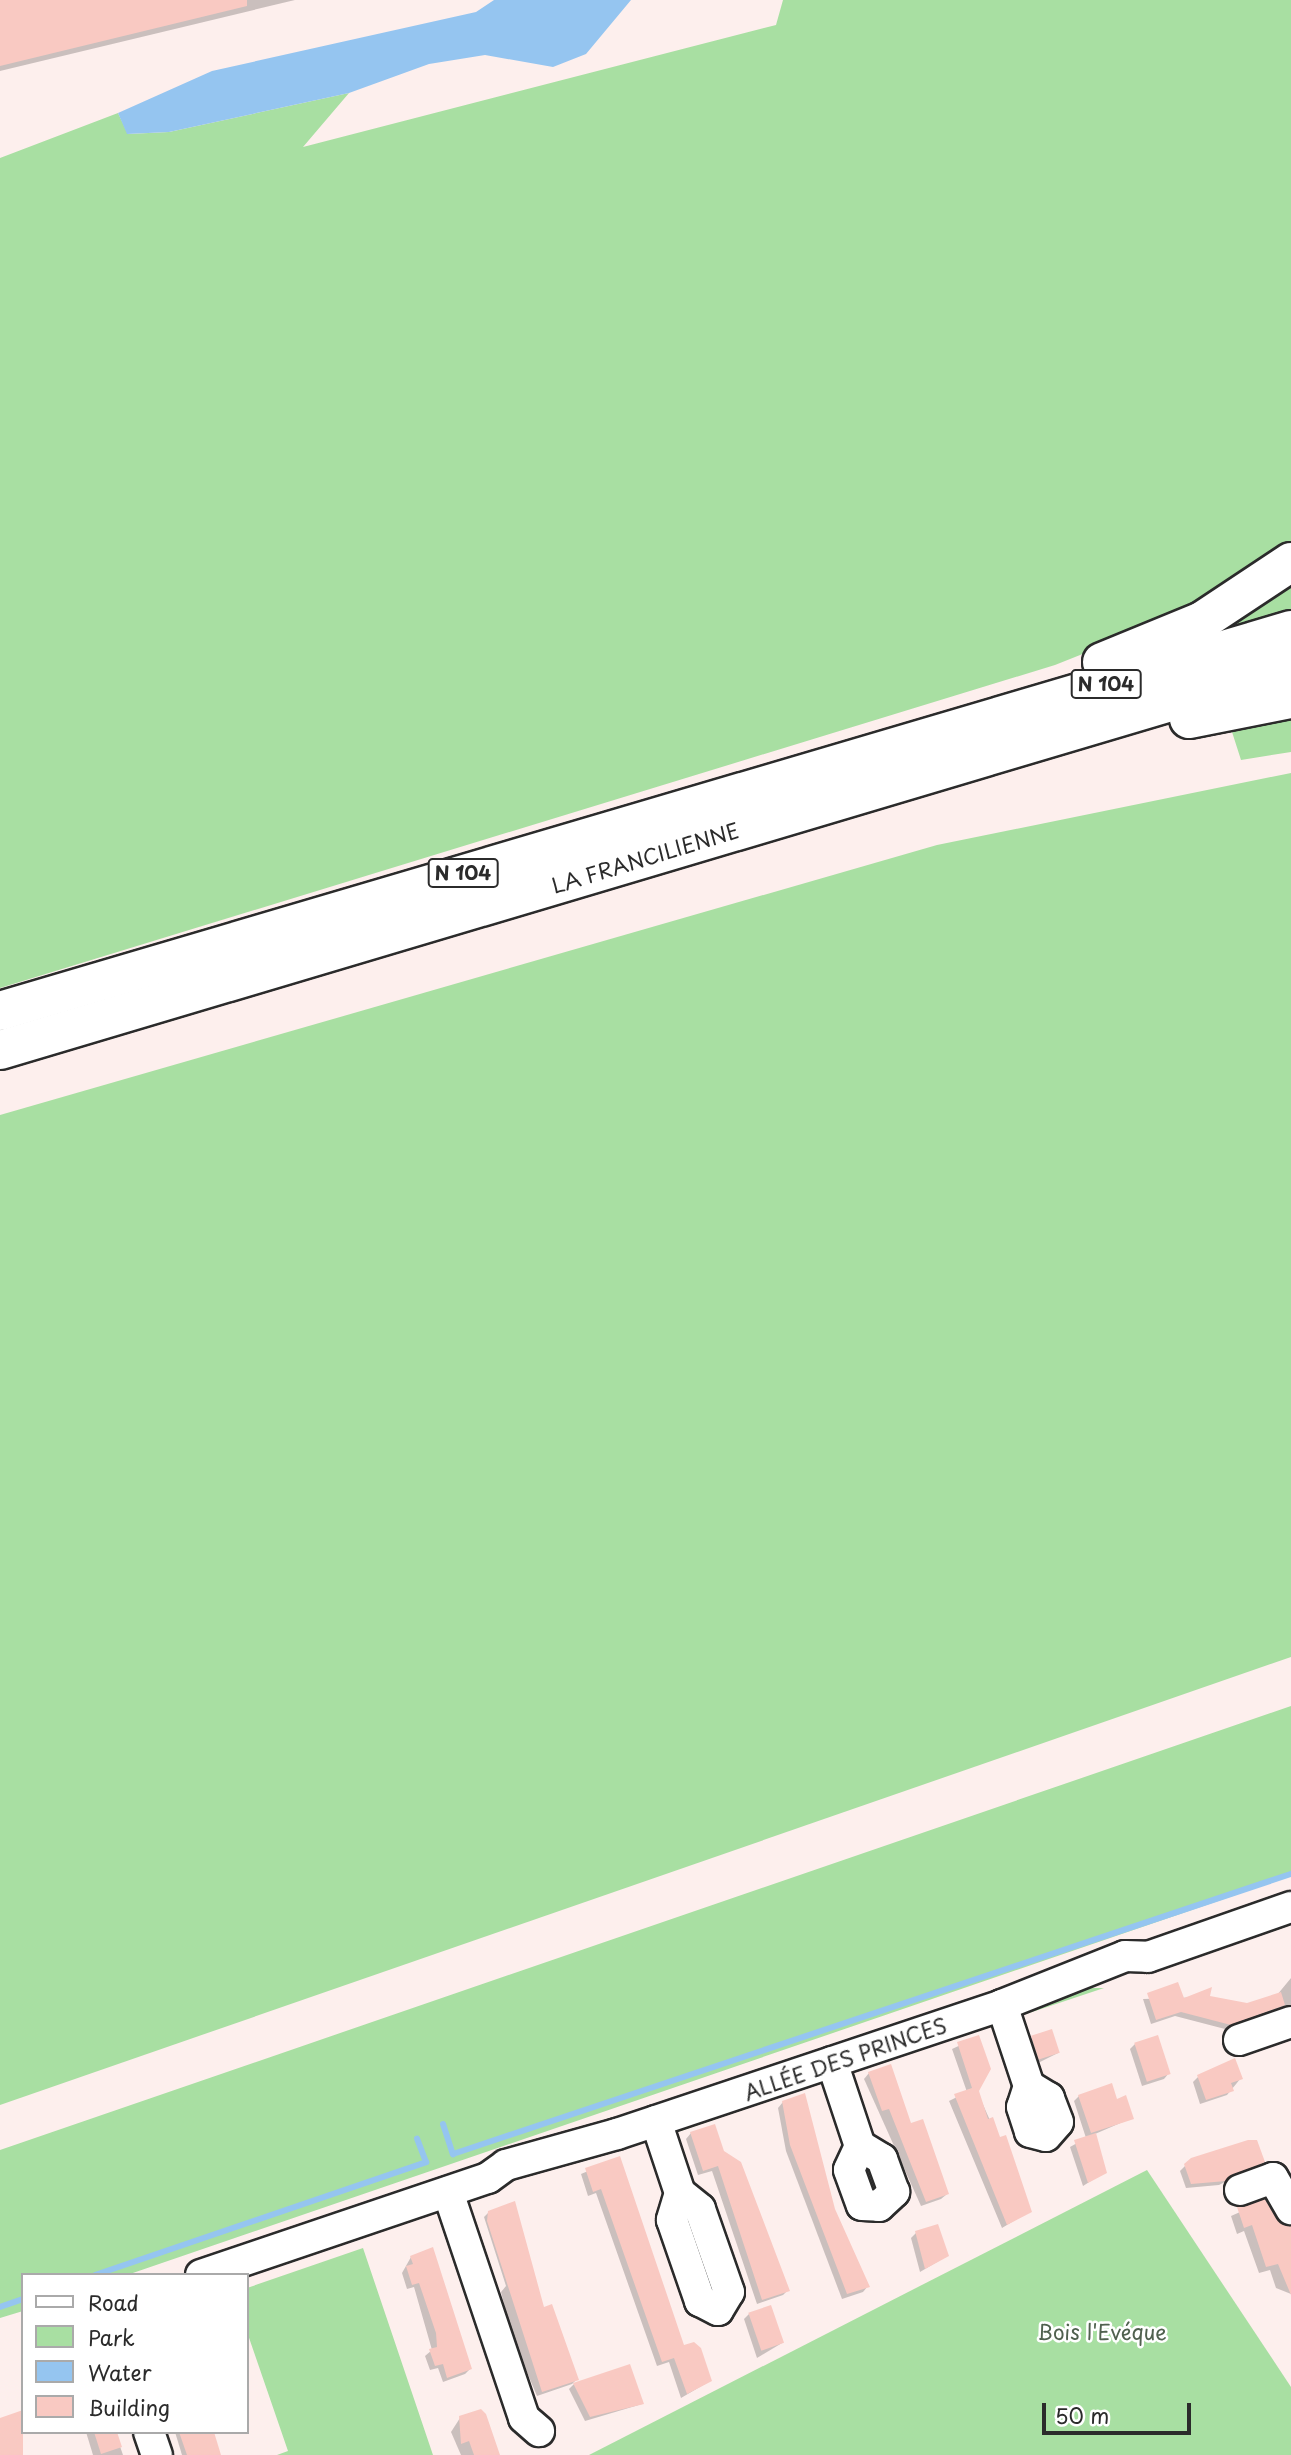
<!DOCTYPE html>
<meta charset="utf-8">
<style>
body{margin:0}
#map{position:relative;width:1291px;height:2455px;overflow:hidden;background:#fdefed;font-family:"Playpen Sans",sans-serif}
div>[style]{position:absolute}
.green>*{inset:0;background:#a8dfa2}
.water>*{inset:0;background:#95c5f0}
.shadow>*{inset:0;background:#0003}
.stream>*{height:6px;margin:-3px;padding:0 3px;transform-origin:3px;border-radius:3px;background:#95c5f0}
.building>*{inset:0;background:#f9c9c2;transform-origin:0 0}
.roads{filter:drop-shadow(2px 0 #2b2b2b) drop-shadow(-2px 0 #2b2b2b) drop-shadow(0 2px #2b2b2b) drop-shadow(0 -2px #2b2b2b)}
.minor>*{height:30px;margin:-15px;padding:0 15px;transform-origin:15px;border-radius:15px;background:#fff}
.highway>*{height:38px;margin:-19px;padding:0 19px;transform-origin:19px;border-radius:19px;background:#fff}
span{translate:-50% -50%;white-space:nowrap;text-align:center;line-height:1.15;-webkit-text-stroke:5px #fff;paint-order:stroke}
.shield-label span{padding:2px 5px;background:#fff;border:2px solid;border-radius:5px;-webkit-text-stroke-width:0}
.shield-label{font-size:19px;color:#2b2b2b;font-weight:700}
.street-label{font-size:21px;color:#2b2b2b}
.park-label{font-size:21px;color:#50614f}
.legend{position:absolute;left:21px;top:2273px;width:228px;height:161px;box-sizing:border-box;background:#fff;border:2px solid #aaa;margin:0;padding:9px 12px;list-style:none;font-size:21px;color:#2b2b2b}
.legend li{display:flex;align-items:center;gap:14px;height:35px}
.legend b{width:35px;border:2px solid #aaa}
.scale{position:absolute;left:1042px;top:2403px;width:149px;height:32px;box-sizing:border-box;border:4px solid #2b2b2b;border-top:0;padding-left:9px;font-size:21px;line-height:24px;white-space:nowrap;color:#2b2b2b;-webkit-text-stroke:5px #fff;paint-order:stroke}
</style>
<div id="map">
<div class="green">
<i style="clip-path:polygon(783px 0,1291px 0,1291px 752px,1241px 760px,1193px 610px,1055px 665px,0 988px,0 158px,118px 113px,128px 134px,169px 132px,349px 93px,303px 147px,776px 25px)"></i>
<i style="clip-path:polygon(1291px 773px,1291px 1657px,0 2105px,0 1115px,937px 845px)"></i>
<i style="clip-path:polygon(1291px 1706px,1291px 1876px,127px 2275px,23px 2275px,23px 2311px,0 2318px,0 2150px)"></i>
<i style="clip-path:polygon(1291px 1916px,1291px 1925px,1151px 1973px,1175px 1955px)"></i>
<i style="clip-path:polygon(1072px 1988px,1104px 1988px,1017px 2017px,1020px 2010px)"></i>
<i style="clip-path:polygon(983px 2020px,998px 2024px,847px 2075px,848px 2072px)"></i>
<i style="clip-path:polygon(812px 2078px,828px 2081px,672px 2134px,674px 2127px)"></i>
<i style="clip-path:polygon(1147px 2170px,1291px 2387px,1291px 2455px,589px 2455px)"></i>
<i style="clip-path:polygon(363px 2248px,433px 2455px,277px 2455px,288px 2451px,247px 2332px,247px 2288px)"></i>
</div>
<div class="water">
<i style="clip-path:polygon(494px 0,631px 0,586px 54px,553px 67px,485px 55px,429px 64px,349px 93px,169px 132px,127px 134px,118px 113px,212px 71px,476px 12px)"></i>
</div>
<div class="shadow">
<i style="clip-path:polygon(0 0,295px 0,0 71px)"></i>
<i style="clip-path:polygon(1291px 1978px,1291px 2005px,1225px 2029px,1175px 2016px,1151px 2024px,1143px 1999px,1208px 1997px,1247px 2005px,1277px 1995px)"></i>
<i style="clip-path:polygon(978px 2037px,977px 2091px,1030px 2211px,1002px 2228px,949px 2101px,967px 2092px,952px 2049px)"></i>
<i style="clip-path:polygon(1032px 2038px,1058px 2053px,1034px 2065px,1026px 2043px)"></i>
<i style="clip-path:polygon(1135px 2044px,1169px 2073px,1164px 2079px,1142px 2086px,1130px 2049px)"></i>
<i style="clip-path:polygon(869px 2073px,910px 2125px,947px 2194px,941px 2199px,921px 2206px,864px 2079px)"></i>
<i style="clip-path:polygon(1198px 2077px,1241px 2078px,1227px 2095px,1200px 2104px,1193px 2082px)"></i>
<i style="clip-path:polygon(1079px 2096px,1116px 2101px,1132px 2118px,1095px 2134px,1105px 2172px,1083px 2186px,1070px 2147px,1086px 2138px,1074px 2101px)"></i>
<i style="clip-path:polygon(783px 2102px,868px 2286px,863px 2292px,842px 2299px,786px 2151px,778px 2108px)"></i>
<i style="clip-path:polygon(691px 2133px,722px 2152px,788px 2290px,783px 2295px,757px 2304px,712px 2171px,698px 2175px,686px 2139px)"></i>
<i style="clip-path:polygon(619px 2158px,683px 2347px,710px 2381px,681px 2398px,669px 2362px,657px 2366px,596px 2193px,588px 2196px,581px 2174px)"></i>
<i style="clip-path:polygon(1192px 2159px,1263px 2162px,1219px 2185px,1186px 2188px,1180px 2171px)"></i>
<i style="clip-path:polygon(1265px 2201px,1291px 2250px,1291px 2294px,1276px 2288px,1270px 2270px,1259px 2273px,1244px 2231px,1237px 2234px,1231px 2216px)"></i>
<i style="clip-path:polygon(489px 2212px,577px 2379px,572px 2384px,537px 2396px,513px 2339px,501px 2292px,506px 2286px,484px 2217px)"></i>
<i style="clip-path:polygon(916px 2233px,947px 2256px,920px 2272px,911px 2238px)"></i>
<i style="clip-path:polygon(411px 2257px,470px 2369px,465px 2374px,443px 2382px,438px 2368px,430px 2370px,425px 2356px,432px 2350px,414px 2287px,407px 2289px,402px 2273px)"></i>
<i style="clip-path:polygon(749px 2314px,782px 2343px,757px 2358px,744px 2319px)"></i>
<i style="clip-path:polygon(574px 2384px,642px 2404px,585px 2421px,569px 2389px)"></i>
<i style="clip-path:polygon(460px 2418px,494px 2455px,461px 2455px,451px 2432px)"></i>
<i style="clip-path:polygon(86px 2432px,115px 2432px,123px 2455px,93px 2455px)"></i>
<i style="clip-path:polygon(175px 2432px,205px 2432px,220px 2455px,182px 2455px)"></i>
</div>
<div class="stream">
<i style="left:443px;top:2124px;width:32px;rotate:72deg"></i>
<i style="left:453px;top:2154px;width:884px;rotate:-18.48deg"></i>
<i style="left:95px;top:2275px;width:350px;rotate:-18.8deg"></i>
<i style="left:426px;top:2162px;width:25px;rotate:-111deg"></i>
<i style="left:0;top:2307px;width:24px;rotate:-19deg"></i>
</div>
<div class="building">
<i style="clip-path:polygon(0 0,247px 0,247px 6px,0 66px)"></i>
<i style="clip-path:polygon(1178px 1982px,1184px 1998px,1212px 1987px,1210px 1996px,1247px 2003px,1281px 1992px,1285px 2005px,1231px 2025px,1181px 2012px,1156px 2020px,1147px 1993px)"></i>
<i style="left:1052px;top:2029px;width:25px;height:22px;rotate:72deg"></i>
<i style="clip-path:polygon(979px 2035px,991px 2069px,979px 2091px,988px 2119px,993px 2117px,1000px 2137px,1006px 2135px,1032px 2212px,1007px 2225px,954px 2094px,972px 2088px,957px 2042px)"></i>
<i style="left:1158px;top:2035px;width:41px;height:25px;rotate:72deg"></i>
<i style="clip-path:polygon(1235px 2058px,1243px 2079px,1231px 2083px,1234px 2091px,1206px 2100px,1197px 2075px)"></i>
<i style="clip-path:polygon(891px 2064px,911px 2123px,923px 2119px,949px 2194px,926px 2202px,889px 2109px,882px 2111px,868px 2072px)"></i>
<i style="clip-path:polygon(1112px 2083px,1117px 2099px,1126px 2095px,1134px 2119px,1091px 2133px,1078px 2095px)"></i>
<i style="clip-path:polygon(805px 2093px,835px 2209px,870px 2287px,847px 2294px,790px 2145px,782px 2101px)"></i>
<i style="clip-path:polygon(715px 2124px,724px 2151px,741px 2162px,790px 2291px,762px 2300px,718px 2166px,703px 2171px,690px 2132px)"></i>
<i style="clip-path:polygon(1096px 2133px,1107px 2173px,1088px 2183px,1074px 2140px)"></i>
<i style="clip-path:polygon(1248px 2140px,1257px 2140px,1265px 2162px,1226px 2181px,1191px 2184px,1184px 2164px,1191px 2158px)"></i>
<i style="clip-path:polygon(620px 2156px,684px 2345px,694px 2342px,701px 2348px,712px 2381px,687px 2394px,674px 2358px,662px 2362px,601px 2189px,593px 2192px,585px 2168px)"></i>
<i style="clip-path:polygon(1265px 2199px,1276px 2218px,1291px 2226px,1291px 2295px,1278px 2264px,1266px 2267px,1252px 2225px,1244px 2228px,1237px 2207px)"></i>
<i style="clip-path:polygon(515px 2201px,544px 2307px,552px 2304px,579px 2380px,542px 2392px,487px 2221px,488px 2211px)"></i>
<i style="clip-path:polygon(938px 2224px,949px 2256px,925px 2269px,915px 2231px)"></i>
<i style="clip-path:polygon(433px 2247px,472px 2369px,447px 2378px,443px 2364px,435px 2366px,429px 2349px,437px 2347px,436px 2333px,419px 2283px,412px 2285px,406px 2266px,413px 2264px,410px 2256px)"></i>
<i style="left:771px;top:2305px;width:40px;height:24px;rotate:71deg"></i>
<i style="clip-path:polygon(630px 2364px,644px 2404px,590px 2417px,573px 2383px)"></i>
<i style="clip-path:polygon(481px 2409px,486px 2414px,500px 2455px,474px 2455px,469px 2441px,461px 2444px,459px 2416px)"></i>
<i style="clip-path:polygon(23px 2410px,23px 2455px,0 2455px,0 2418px)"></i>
<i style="clip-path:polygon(94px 2432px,117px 2432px,122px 2447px,101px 2454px)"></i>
<i style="clip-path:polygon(179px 2432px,214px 2432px,221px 2455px,187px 2455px)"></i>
</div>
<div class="roads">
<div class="minor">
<i style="left:1002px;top:2005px;width:85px;rotate:71.6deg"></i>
<i style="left:1029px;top:2086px;width:22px;rotate:108deg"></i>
<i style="left:1022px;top:2107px;width:26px;rotate:72deg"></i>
<i style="left:1030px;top:2132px;width:16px;rotate:14deg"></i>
<i style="left:1046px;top:2136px;width:18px;rotate:-49deg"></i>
<i style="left:1058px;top:2122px;width:26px;rotate:-111deg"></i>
<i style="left:1049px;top:2098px;width:23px;rotate:-149deg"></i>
<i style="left:1239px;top:2040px;width:55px;rotate:-19.1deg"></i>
<i style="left:832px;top:2062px;width:89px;rotate:71.6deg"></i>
<i style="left:860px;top:2146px;width:26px;rotate:115deg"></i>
<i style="left:849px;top:2170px;width:37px;rotate:70deg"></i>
<i style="left:862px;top:2205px;width:17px;rotate:3deg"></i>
<i style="left:879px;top:2206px;width:21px;rotate:-43deg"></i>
<i style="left:894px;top:2192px;width:35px;rotate:-110deg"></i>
<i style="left:882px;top:2159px;width:26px;rotate:-149deg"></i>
<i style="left:656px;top:2121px;width:76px;rotate:71.6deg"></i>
<i style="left:680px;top:2193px;width:28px;rotate:107deg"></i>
<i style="left:672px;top:2220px;width:86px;rotate:70.9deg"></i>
<i style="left:700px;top:2301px;width:20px;rotate:27deg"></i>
<i style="left:718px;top:2310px;width:21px;rotate:-59deg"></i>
<i style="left:729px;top:2292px;width:88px;rotate:-109.3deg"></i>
<i style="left:700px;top:2209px;width:26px;rotate:-141deg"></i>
<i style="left:1240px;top:2190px;width:35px;rotate:-20deg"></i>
<i style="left:1273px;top:2178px;width:36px;rotate:60deg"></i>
<i style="left:448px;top:2192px;width:238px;rotate:71.4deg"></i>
<i style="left:524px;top:2418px;width:20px;rotate:41deg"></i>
<i style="left:201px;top:2275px;width:303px;rotate:-18.7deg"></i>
<i style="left:488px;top:2178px;width:22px;rotate:-36deg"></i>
<i style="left:506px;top:2165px;width:115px;rotate:-15.6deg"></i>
<i style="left:617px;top:2134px;width:406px;rotate:-18.5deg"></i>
<i style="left:1002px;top:2005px;width:132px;rotate:-21.7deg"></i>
<i style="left:1125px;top:1956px;width:23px;rotate:2deg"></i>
<i style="left:1148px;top:1957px;width:151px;rotate:-19.3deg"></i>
<i style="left:149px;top:2432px;width:24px;rotate:71deg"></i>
</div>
<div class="highway">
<i style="left:1102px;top:662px;width:108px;rotate:-22.3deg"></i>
<i style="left:1202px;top:621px;width:107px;rotate:-33.5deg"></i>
<i style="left:1189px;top:719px;width:104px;rotate:-11.1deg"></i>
<i style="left:0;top:1011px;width:1346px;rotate:-16.44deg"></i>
<i style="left:0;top:1050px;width:1347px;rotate:-16.56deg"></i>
</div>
</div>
<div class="shield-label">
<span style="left:1106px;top:684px">N 104</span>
<span style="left:463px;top:873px">N 104</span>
</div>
<div class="street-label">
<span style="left:645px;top:857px;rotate:-17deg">LA FRANCILIENNE</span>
<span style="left:845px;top:2058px;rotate:-19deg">ALLÉE DES PRINCES</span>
</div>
<div class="park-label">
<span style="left:1102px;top:2331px">Bois l'Evéque</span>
</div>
<ul class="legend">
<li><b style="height:9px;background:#fff"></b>Road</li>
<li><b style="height:19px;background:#a8dfa2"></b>Park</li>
<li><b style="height:19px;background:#95c5f0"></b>Water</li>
<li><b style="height:19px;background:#f9c9c2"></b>Building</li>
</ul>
<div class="scale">50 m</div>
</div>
